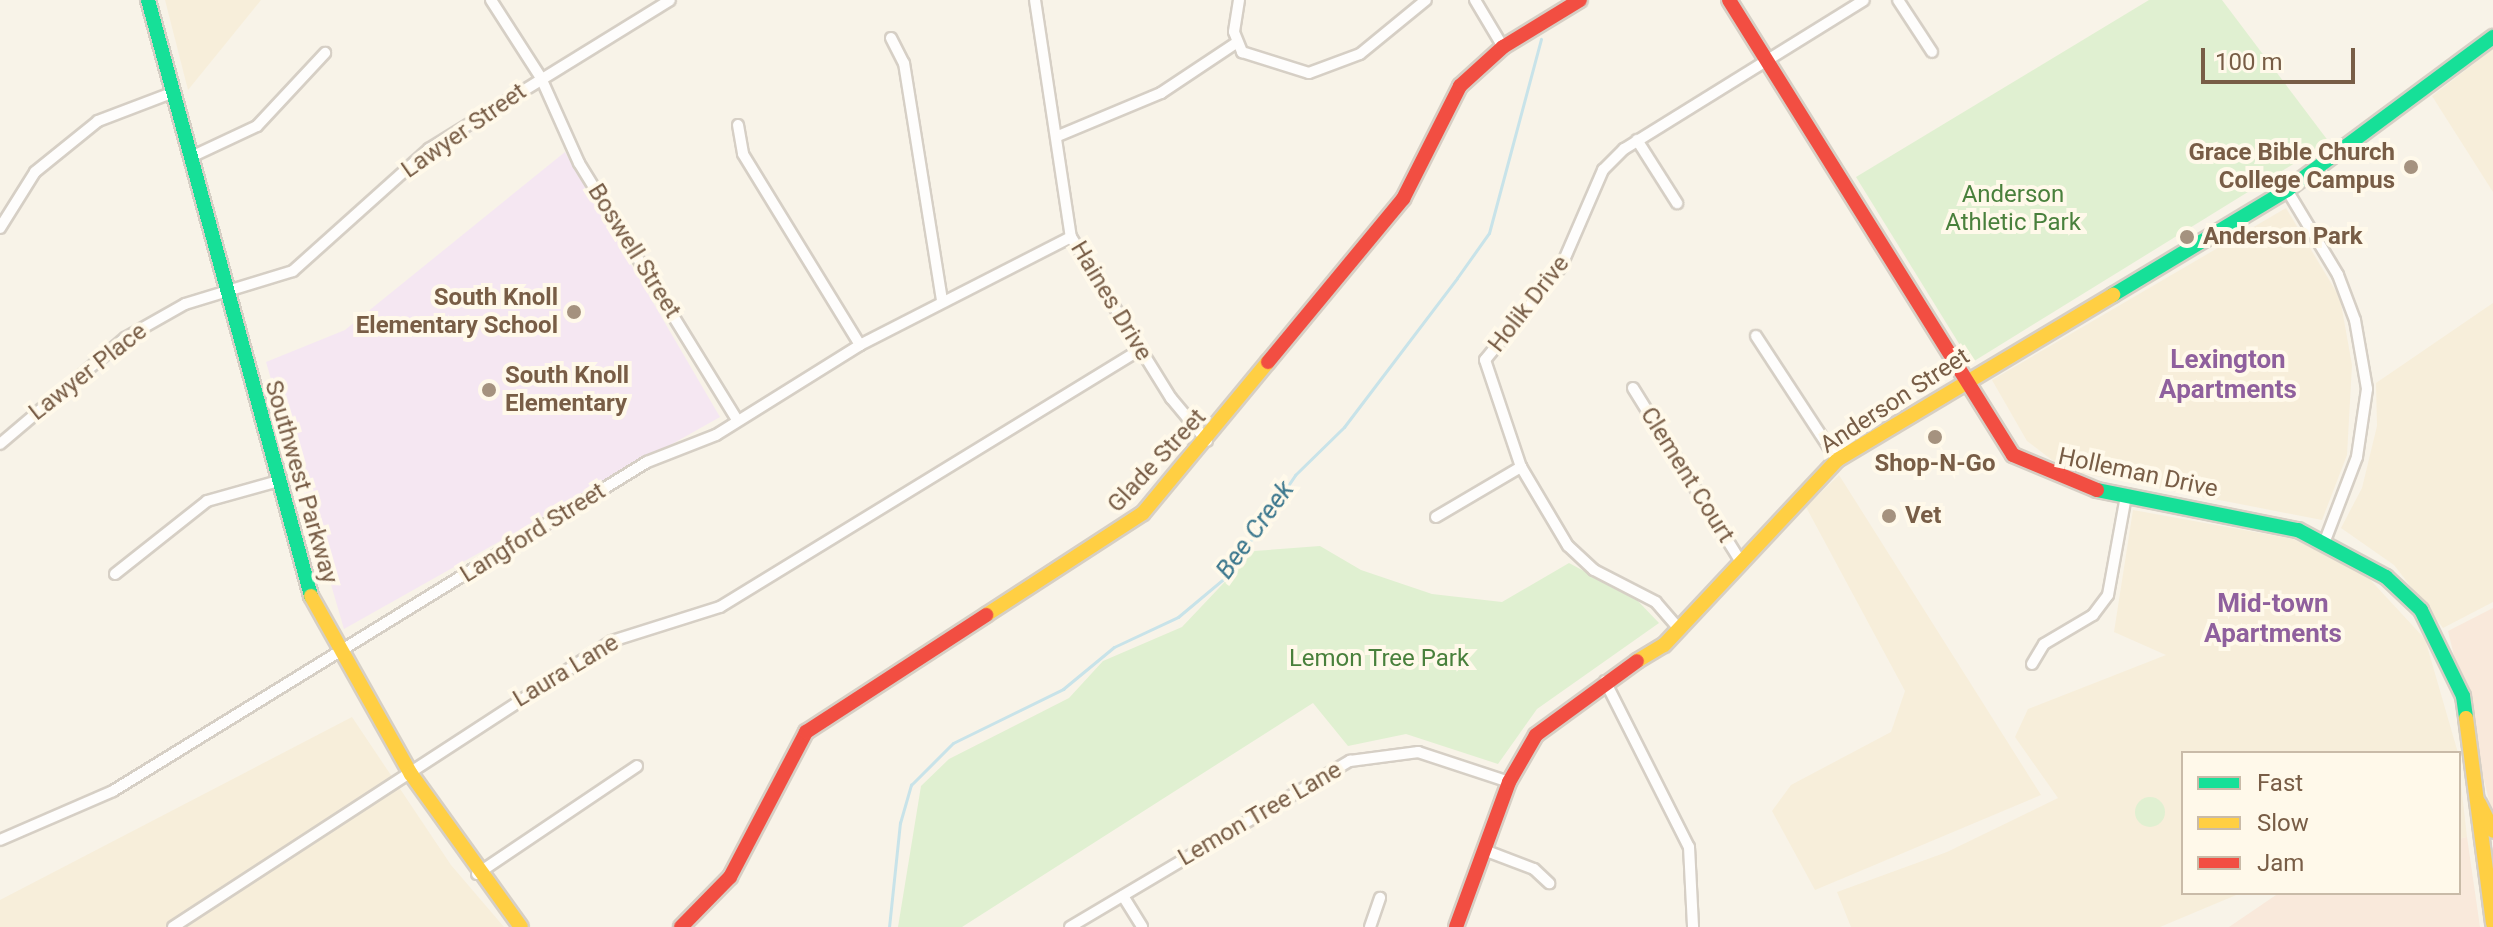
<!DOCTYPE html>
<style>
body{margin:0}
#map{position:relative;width:2493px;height:927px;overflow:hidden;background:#f8f3e8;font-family:Roboto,sans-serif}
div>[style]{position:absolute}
.residential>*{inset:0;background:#f7eeda}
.commercial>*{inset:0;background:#f9e9db}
.education>*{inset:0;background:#f5e7f2}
.green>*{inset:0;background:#e0f0d1}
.round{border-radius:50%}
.stream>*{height:3px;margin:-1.5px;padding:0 1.5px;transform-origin:1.5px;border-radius:1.5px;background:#c8e3e9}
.roads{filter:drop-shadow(2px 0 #d6cfc5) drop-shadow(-2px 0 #d6cfc5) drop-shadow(0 2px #d6cfc5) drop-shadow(0 -2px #d6cfc5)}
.street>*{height:10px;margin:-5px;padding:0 5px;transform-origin:5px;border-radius:5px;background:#fefdfc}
.fast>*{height:14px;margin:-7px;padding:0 7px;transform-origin:7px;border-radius:7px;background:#16e098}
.slow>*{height:14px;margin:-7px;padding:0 7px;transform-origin:7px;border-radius:7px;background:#ffcf43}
.jam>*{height:14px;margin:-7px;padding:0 7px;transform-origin:7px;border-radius:7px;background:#f24e42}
.dots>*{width:22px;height:22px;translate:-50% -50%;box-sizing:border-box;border:4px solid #fff9ea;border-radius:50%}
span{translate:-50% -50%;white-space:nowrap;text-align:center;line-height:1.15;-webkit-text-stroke:8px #fff9ea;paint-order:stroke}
.street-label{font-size:24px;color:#785d46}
.poi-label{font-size:24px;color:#785d46;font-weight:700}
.right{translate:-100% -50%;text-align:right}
.left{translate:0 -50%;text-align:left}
.park-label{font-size:24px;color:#49803c}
.neighbourhood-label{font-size:26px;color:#8f609d;font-weight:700}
.water-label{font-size:26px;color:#3d788e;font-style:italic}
.legend{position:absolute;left:2181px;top:751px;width:280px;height:144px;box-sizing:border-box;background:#fff9ea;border:2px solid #c9bba8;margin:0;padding:10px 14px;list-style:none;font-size:24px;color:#785d46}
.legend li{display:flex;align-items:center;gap:16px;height:40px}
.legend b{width:40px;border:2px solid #c9bba8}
.scale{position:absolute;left:2201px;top:48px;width:154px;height:36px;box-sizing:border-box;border:4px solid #785d46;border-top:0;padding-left:10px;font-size:24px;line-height:28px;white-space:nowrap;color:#785d46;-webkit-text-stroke:6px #fff9ea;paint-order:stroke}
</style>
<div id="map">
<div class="residential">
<i style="clip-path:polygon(165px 0,261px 0,188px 90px)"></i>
<i style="clip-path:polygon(2493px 49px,2493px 192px,2432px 96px)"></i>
<i style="clip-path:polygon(2286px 208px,2340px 298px,2352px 365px,2347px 455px,2322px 520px,2065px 470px,2027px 441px,1992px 380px)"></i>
<i style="clip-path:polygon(2493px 303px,2493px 602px,2443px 628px,2394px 565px,2341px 528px,2362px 488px,2377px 426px,2376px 383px)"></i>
<i style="clip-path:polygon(1839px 475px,2041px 795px,1815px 890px,1772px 811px,1791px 785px,1891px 732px,1905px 691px,1806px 507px)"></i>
<i style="clip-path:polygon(2133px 510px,2293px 539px,2364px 573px,2425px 639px,2458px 753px,2183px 753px,2183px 893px,2241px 893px,2160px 927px,1851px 927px,1837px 892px,1947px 852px,2058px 798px,2015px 737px,2028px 709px,2166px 655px,2114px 632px)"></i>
<i style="clip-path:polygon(352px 717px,451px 865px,504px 927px,0 927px,0 900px)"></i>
<i style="clip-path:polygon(2459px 766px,2467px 837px,2459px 839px)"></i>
</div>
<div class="commercial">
<i style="clip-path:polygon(2493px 608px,2493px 817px,2448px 631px)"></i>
<i style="clip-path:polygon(2467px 837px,2480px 927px,2229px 927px,2279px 893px,2459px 893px,2459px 839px)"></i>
</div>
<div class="education">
<i style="clip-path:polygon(565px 152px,720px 417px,344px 629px,266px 362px,345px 330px)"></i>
</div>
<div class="green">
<i style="clip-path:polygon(2149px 0,2222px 0,2329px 142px,1971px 363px,1856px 177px)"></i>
<i style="clip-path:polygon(1320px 546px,1361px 570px,1432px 594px,1502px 602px,1569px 563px,1636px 599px,1659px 623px,1537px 709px,1498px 764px,1406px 734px,1348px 746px,1313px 703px,962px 927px,898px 927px,921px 786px,949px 759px,1069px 698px,1103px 661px,1182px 627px,1254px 551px)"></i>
<i class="round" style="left:2135px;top:797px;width:30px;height:30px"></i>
</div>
<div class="stream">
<i style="left:889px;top:927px;width:105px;rotate:-84deg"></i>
<i style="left:900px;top:823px;width:40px;rotate:-74deg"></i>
<i style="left:911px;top:785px;width:59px;rotate:-45deg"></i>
<i style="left:953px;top:743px;width:123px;rotate:-26.1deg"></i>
<i style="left:1063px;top:689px;width:66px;rotate:-39.5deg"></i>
<i style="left:1114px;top:647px;width:71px;rotate:-25.1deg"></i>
<i style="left:1178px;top:617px;width:64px;rotate:-39.9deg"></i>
<i style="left:1227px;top:576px;width:122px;rotate:-56deg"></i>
<i style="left:1295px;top:475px;width:69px;rotate:-44.4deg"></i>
<i style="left:1344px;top:427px;width:187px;rotate:-52.8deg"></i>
<i style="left:1457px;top:278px;width:55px;rotate:-54.6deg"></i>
<i style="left:1489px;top:233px;width:201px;rotate:-75deg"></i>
</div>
<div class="roads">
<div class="street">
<i style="left:491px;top:0;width:93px;rotate:57.3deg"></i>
<i style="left:541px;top:78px;width:93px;rotate:65.9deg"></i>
<i style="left:579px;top:163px;width:302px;rotate:58.4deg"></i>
<i style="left:1035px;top:0;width:240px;rotate:81.4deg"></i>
<i style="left:1071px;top:237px;width:190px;rotate:58.2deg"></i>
<i style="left:1171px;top:398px;width:56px;rotate:50.1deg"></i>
<i style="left:1239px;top:0;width:32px;rotate:99deg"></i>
<i style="left:1234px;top:32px;width:22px;rotate:68deg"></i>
<i style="left:1242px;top:52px;width:70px;rotate:17.4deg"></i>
<i style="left:1309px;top:73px;width:54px;rotate:-20.4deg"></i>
<i style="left:1360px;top:54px;width:85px;rotate:-39.3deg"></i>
<i style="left:1475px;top:0;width:55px;rotate:59.2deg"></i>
<i style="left:1898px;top:0;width:62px;rotate:56.8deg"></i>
<i style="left:891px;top:38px;width:28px;rotate:63deg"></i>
<i style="left:904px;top:63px;width:241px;rotate:80.9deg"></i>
<i style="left:738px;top:125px;width:29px;rotate:80deg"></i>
<i style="left:743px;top:154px;width:224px;rotate:58.5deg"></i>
<i style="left:1058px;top:136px;width:112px;rotate:-22.7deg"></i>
<i style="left:1161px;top:93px;width:90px;rotate:-33.7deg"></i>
<i style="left:1637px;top:140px;width:75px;rotate:57.6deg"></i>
<i style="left:191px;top:157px;width:73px;rotate:-25.2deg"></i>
<i style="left:257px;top:126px;width:100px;rotate:-47deg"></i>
<i style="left:2287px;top:190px;width:99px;rotate:59deg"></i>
<i style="left:2338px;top:275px;width:48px;rotate:69.3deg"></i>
<i style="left:2355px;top:320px;width:70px;rotate:80.1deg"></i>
<i style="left:2367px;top:389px;width:69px;rotate:98.4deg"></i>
<i style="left:2357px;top:457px;width:90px;rotate:110.9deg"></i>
<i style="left:0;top:228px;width:66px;rotate:-58deg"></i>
<i style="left:35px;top:172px;width:81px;rotate:-39deg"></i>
<i style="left:98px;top:121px;width:81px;rotate:-20.9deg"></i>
<i style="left:1756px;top:336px;width:148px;rotate:56.8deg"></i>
<i style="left:1633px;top:388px;width:205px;rotate:58.2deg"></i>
<i style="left:0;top:444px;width:164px;rotate:-40.3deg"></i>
<i style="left:125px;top:338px;width:69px;rotate:-29.5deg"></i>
<i style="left:185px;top:304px;width:113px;rotate:-17deg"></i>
<i style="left:293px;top:271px;width:183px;rotate:-41.9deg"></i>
<i style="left:429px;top:149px;width:283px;rotate:-31.7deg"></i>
<i style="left:1436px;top:517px;width:99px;rotate:-30.5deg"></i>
<i style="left:115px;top:574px;width:117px;rotate:-38.4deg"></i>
<i style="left:207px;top:501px;width:71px;rotate:-15.6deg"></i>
<i style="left:1680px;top:630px;width:37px;rotate:-131deg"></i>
<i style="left:1656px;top:602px;width:70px;rotate:-152.7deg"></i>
<i style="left:1594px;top:570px;width:35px;rotate:-137deg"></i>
<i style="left:1568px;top:546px;width:92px;rotate:-120.7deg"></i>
<i style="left:1521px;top:467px;width:113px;rotate:-108.6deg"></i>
<i style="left:1485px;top:360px;width:120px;rotate:-50.7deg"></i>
<i style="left:1561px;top:267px;width:106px;rotate:-66.6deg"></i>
<i style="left:1603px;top:170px;width:30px;rotate:-45deg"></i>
<i style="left:1624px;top:149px;width:282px;rotate:-31.8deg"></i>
<i style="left:2032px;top:664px;width:23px;rotate:-59deg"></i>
<i style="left:2044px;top:644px;width:57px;rotate:-30.6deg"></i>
<i style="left:2093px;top:615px;width:25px;rotate:-53deg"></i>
<i style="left:2108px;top:595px;width:101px;rotate:-79.7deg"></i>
<i style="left:1605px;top:681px;width:186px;rotate:63.2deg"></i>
<i style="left:1689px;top:847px;width:80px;rotate:87.1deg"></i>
<i style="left:0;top:840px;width:123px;rotate:-23.4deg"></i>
<i style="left:113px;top:791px;width:627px;rotate:-31.64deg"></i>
<i style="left:647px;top:462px;width:74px;rotate:-21.4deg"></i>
<i style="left:716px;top:435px;width:170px;rotate:-32deg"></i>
<i style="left:860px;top:345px;width:237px;rotate:-27.1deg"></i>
<i style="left:1484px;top:850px;width:53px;rotate:20.8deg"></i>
<i style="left:1534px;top:869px;width:21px;rotate:43deg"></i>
<i style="left:477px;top:874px;width:193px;rotate:-34deg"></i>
<i style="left:1123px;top:896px;width:36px;rotate:58deg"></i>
<i style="left:173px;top:927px;width:524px;rotate:-33.08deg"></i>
<i style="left:612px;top:641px;width:113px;rotate:-17.5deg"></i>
<i style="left:720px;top:607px;width:492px;rotate:-31.5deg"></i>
<i style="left:1070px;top:927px;width:326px;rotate:-30.7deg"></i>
<i style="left:1350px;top:761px;width:69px;rotate:-7.5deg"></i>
<i style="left:1418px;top:752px;width:96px;rotate:18.2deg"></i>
<i style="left:1370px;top:927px;width:31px;rotate:-71deg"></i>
</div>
<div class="fast">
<i style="left:148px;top:0;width:618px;rotate:74.7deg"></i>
<i style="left:2113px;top:295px;width:203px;rotate:-31.1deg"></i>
<i style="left:2287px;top:190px;width:257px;rotate:-36.6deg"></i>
<i style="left:2097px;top:490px;width:205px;rotate:11.3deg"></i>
<i style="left:2298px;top:530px;width:100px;rotate:28.1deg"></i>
<i style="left:2386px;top:577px;width:48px;rotate:43.3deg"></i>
<i style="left:2421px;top:610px;width:96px;rotate:64deg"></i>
<i style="left:2463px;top:696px;width:22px;rotate:82deg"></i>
</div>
<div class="slow">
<i style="left:311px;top:596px;width:204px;rotate:60.7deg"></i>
<i style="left:411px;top:774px;width:188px;rotate:54.3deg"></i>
<i style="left:986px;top:615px;width:187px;rotate:-33deg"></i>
<i style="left:1143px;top:513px;width:196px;rotate:-50.4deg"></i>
<i style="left:1637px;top:661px;width:31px;rotate:-31deg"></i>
<i style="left:1664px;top:645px;width:253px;rotate:-46.9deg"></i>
<i style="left:1837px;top:460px;width:322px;rotate:-30.9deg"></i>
<i style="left:2466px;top:718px;width:207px;rotate:82.5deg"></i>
<i style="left:2479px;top:803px;width:31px;rotate:63deg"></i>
</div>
<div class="jam">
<i style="left:1729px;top:0;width:536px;rotate:58.03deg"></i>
<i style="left:2013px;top:455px;width:91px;rotate:22.6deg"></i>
<i style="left:1268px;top:362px;width:212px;rotate:-50.4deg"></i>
<i style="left:1403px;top:199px;width:127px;rotate:-63.2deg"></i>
<i style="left:1460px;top:86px;width:58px;rotate:-42.2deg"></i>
<i style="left:1503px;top:47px;width:90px;rotate:-31.4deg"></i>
<i style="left:681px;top:927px;width:70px;rotate:-45.6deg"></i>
<i style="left:730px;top:877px;width:164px;rotate:-62.3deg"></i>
<i style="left:806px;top:732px;width:215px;rotate:-33deg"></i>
<i style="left:1456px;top:927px;width:154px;rotate:-69.9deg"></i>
<i style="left:1509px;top:782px;width:54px;rotate:-60.1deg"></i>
<i style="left:1536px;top:735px;width:125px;rotate:-36.2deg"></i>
</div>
</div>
<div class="dots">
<i style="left:2411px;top:167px;background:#a5927f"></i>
<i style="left:2187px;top:237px;background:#a5927f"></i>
<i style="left:574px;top:312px;background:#a5927f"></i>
<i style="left:489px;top:390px;background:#a5927f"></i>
<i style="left:1935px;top:437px;background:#a5927f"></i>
<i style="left:1889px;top:516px;background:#a5927f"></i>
</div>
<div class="street-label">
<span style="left:464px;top:131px;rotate:-35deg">Lawyer Street</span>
<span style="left:634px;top:251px;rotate:58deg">Boswell Street</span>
<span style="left:1111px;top:301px;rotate:59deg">Haines Drive</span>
<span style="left:1529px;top:304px;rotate:-52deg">Holik Drive</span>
<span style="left:88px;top:372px;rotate:-38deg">Lawyer Place</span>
<span style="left:1895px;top:401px;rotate:-33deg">Anderson Street</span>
<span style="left:1157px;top:461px;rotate:-47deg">Glade Street</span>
<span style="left:2138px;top:473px;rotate:12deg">Holleman Drive</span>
<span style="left:1687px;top:475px;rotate:58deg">Clement Court</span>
<span style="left:301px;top:482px;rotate:74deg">Southwest Parkway</span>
<span style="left:533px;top:533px;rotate:-32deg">Langford Street</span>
<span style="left:566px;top:671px;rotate:-31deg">Laura Lane</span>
<span style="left:1260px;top:814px;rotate:-30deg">Lemon Tree Lane</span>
</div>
<div class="poi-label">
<span class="right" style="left:2395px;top:167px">Grace Bible Church<br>College Campus</span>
<span class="left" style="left:2203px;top:237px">Anderson Park</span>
<span class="right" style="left:558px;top:312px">South Knoll<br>Elementary School</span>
<span class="left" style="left:505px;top:390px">South Knoll<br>Elementary</span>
<span style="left:1935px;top:464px">Shop-N-Go</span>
<span class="left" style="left:1905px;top:516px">Vet</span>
</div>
<div class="park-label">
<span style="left:2013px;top:209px">Anderson<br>Athletic Park</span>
<span style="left:1379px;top:659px">Lemon Tree Park</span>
</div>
<div class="neighbourhood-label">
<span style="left:2228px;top:375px">Lexington<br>Apartments</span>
<span style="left:2273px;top:619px">Mid-town<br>Apartments</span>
</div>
<div class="water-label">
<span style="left:1255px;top:530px;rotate:-54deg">Bee Creek</span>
</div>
<ul class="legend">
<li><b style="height:10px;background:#16e098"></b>Fast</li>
<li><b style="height:10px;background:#ffcf43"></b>Slow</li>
<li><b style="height:10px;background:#f24e42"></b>Jam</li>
</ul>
<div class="scale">100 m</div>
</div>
